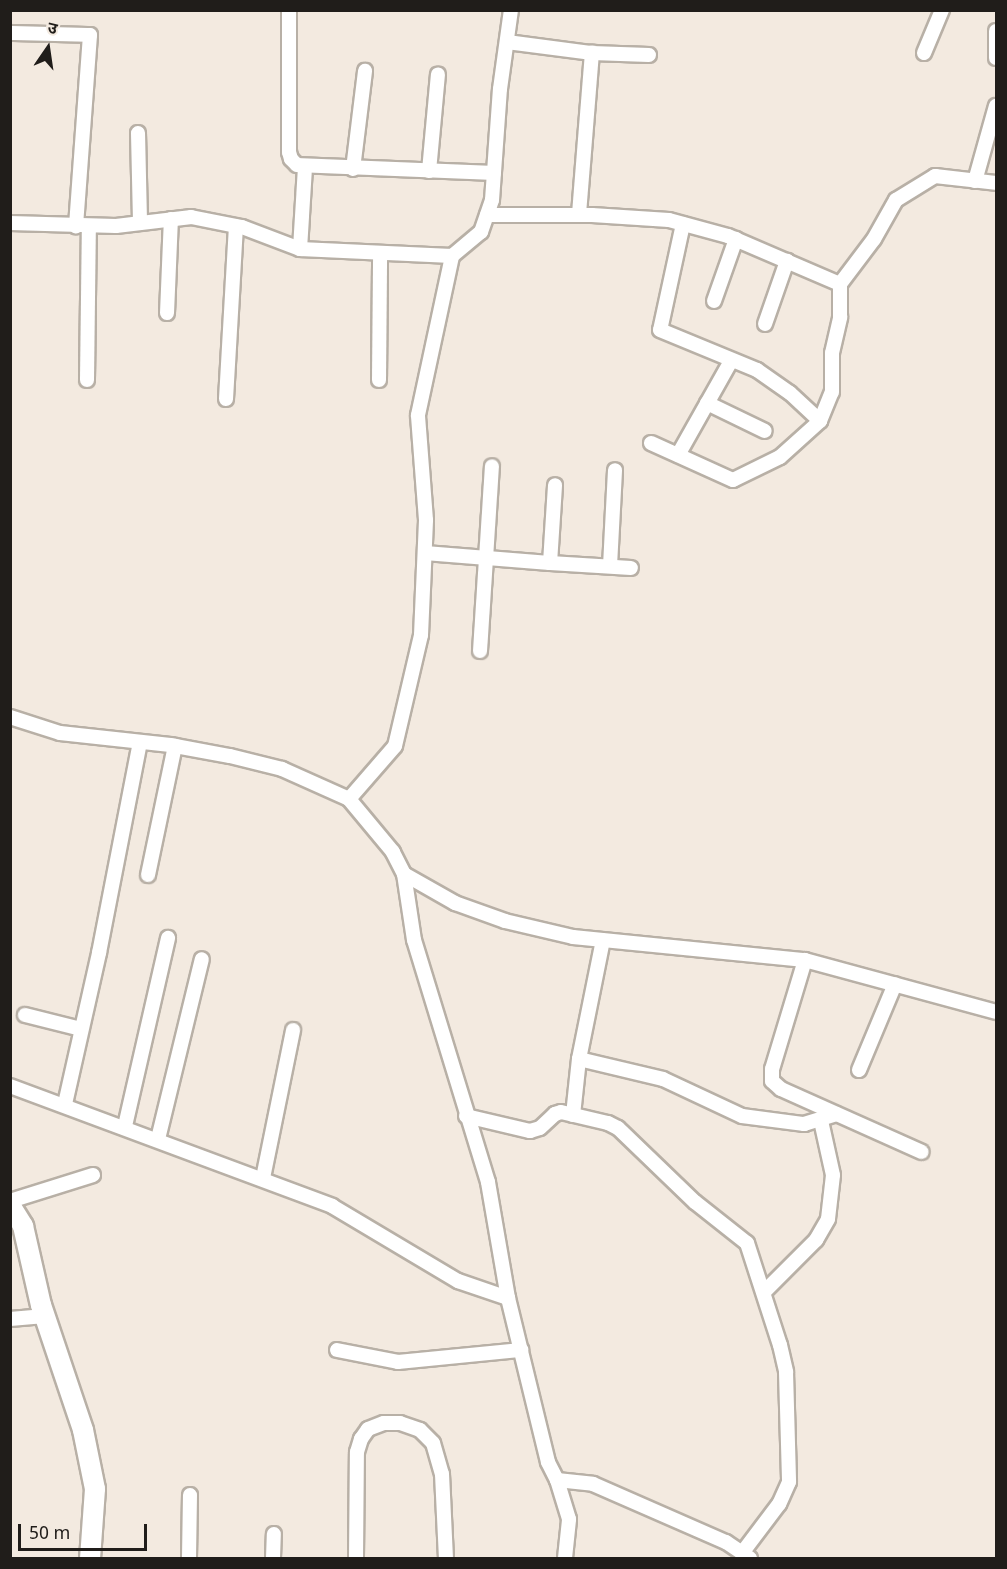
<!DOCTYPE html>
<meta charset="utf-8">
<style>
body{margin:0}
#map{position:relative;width:1007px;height:1569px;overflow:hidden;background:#f3eae0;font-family:Georgia,"Noto Sans Devanagari",serif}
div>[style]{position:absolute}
.roads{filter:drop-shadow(2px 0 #b8b0a6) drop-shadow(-2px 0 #b8b0a6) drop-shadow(0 2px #b8b0a6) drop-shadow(0 -2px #b8b0a6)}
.street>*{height:14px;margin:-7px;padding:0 7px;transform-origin:7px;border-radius:7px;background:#fff}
.secondary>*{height:20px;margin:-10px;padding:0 10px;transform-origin:10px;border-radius:10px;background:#fff}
span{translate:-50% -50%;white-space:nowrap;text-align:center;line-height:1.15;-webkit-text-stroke:4.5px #f3eae0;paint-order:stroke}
.frame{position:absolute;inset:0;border:12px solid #201d1a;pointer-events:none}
.north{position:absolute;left:18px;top:18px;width:60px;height:60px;-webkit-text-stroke:4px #f3eae0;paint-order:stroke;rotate:13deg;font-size:16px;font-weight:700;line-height:24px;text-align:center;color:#201d1a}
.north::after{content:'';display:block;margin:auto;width:21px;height:27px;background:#201d1a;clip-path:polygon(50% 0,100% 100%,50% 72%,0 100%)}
.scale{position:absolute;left:18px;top:1524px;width:129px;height:27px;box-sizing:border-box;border:3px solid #201d1a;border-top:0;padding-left:8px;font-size:18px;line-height:21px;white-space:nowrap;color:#201d1a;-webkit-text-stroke:4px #f3eae0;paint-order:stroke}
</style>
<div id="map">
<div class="roads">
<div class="street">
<i style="left:289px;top:10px;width:142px;rotate:90deg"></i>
<i style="left:289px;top:152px;width:7px;rotate:74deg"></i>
<i style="left:291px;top:159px;width:8px;rotate:45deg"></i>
<i style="left:297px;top:165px;width:197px;rotate:2.3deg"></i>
<i style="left:996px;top:31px;width:27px;rotate:90deg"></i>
<i style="left:10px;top:33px;width:80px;rotate:1.4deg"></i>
<i style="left:90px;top:35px;width:192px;rotate:94.2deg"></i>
<i style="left:507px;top:42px;width:86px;rotate:7.4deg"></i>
<i style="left:592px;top:53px;width:57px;rotate:2deg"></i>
<i style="left:924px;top:53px;width:47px;rotate:-67.3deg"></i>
<i style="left:138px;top:133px;width:90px;rotate:88.7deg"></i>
<i style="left:353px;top:169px;width:99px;rotate:-83deg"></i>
<i style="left:429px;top:171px;width:97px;rotate:-84.7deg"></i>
<i style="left:975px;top:181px;width:78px;rotate:-74.4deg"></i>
<i style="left:579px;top:214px;width:162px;rotate:-85.4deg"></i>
<i style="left:487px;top:215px;width:105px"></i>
<i style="left:592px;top:215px;width:77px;rotate:3.7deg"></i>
<i style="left:669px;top:220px;width:61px;rotate:15.2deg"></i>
<i style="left:728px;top:236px;width:122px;rotate:23.2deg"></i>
<i style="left:840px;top:284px;width:56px;rotate:-52.9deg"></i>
<i style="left:874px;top:239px;width:45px;rotate:-60.6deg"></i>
<i style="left:896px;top:200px;width:46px;rotate:-31.6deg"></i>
<i style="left:935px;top:176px;width:61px;rotate:6.5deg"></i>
<i style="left:10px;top:223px;width:106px;rotate:1.6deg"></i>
<i style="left:116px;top:226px;width:76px;rotate:-6.8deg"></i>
<i style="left:191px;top:217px;width:52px;rotate:11.1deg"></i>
<i style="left:242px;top:227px;width:62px;rotate:20.8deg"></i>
<i style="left:300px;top:249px;width:152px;rotate:2.6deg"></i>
<i style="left:452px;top:256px;width:38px;rotate:-40deg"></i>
<i style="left:481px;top:232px;width:34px;rotate:-71deg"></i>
<i style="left:492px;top:200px;width:111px;rotate:-85.9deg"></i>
<i style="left:500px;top:89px;width:80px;rotate:-82.1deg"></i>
<i style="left:683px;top:224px;width:108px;rotate:102.2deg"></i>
<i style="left:660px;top:330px;width:105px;rotate:22.4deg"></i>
<i style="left:757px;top:370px;width:40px;rotate:34.9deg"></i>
<i style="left:790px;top:393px;width:41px;rotate:43deg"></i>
<i style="left:820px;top:421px;width:31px;rotate:-68deg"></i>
<i style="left:832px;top:392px;width:39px;rotate:-90deg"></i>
<i style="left:832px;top:353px;width:37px;rotate:-77deg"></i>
<i style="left:840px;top:317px;width:33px;rotate:-90deg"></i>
<i style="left:300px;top:249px;width:82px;rotate:-86.5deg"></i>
<i style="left:714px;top:301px;width:66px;rotate:-70.5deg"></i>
<i style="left:167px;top:313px;width:94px;rotate:-87.6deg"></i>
<i style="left:765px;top:324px;width:67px;rotate:-70.8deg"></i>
<i style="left:87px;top:380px;width:154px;rotate:-89.3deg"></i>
<i style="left:379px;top:380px;width:127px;rotate:-89.5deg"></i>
<i style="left:226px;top:399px;width:173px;rotate:-86.7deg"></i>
<i style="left:707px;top:403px;width:64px;rotate:25.8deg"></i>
<i style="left:651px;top:443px;width:90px;rotate:24.3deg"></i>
<i style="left:733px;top:480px;width:52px;rotate:-26.1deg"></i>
<i style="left:780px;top:457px;width:54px;rotate:-42deg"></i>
<i style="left:678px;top:455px;width:108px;rotate:-60.6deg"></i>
<i style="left:425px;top:553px;width:125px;rotate:4.6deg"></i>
<i style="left:550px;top:563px;width:78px;rotate:-86.3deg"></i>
<i style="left:550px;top:563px;width:81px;rotate:3.5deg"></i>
<i style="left:610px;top:566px;width:96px;rotate:-87deg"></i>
<i style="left:480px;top:651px;width:185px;rotate:-86.3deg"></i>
<i style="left:10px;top:717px;width:52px;rotate:17.7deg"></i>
<i style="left:60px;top:733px;width:111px;rotate:6.2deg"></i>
<i style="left:170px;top:745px;width:61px;rotate:10.4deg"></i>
<i style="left:230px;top:756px;width:54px;rotate:14deg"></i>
<i style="left:282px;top:769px;width:73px;rotate:24.1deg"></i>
<i style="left:404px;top:874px;width:25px;rotate:-117deg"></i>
<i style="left:393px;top:852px;width:69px;rotate:-129.7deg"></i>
<i style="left:349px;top:799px;width:70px;rotate:-49deg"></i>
<i style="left:395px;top:746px;width:114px;rotate:-76.8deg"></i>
<i style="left:421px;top:635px;width:115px;rotate:-87.5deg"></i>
<i style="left:426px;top:520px;width:105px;rotate:-94.4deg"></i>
<i style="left:418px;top:415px;width:163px;rotate:-77.9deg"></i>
<i style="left:148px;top:875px;width:132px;rotate:-78.2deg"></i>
<i style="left:805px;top:960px;width:114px;rotate:106.8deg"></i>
<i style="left:772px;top:1069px;width:12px;rotate:90deg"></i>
<i style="left:772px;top:1081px;width:12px;rotate:42deg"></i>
<i style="left:781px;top:1089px;width:154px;rotate:24.1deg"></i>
<i style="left:25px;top:1015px;width:58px;rotate:14deg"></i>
<i style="left:579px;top:1059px;width:86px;rotate:13.4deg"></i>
<i style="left:663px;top:1079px;width:87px;rotate:25.1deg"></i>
<i style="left:742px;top:1116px;width:63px;rotate:7.4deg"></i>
<i style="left:804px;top:1124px;width:34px;rotate:-17deg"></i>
<i style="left:859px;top:1070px;width:93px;rotate:-67.3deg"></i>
<i style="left:10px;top:1086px;width:344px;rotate:20.4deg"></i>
<i style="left:332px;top:1206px;width:147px;rotate:30.8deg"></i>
<i style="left:458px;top:1281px;width:53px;rotate:18.8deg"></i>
<i style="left:65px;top:1104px;width:155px;rotate:-77.3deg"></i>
<i style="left:99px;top:953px;width:214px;rotate:-79deg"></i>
<i style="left:573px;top:1115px;width:56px;rotate:-83.9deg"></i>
<i style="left:579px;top:1059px;width:121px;rotate:-78.6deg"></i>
<i style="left:466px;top:1116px;width:66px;rotate:13.2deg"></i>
<i style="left:530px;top:1131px;width:10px;rotate:-17deg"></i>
<i style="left:540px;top:1128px;width:21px;rotate:-43deg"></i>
<i style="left:555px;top:1114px;width:6px;rotate:-18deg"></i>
<i style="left:561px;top:1112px;width:48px;rotate:13.2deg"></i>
<i style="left:608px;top:1123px;width:11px;rotate:27deg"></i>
<i style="left:618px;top:1128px;width:107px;rotate:43.9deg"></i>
<i style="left:695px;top:1202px;width:66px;rotate:38.3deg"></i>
<i style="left:747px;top:1243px;width:107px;rotate:72.1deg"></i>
<i style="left:780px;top:1345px;width:28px;rotate:77deg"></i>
<i style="left:786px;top:1372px;width:110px;rotate:88.4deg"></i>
<i style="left:789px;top:1482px;width:24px;rotate:114deg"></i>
<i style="left:779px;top:1504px;width:61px;rotate:127.1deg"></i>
<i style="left:125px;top:1126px;width:193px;rotate:-77.1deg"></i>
<i style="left:158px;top:1139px;width:185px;rotate:-76.3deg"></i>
<i style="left:263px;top:1178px;width:151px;rotate:-78.5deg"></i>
<i style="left:10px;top:1201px;width:87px;rotate:-17.4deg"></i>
<i style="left:764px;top:1292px;width:74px;rotate:-45deg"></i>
<i style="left:816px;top:1240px;width:24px;rotate:-60deg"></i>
<i style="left:828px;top:1219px;width:44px;rotate:-83.5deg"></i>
<i style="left:833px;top:1175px;width:55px;rotate:-102.5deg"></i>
<i style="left:10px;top:1319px;width:35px;rotate:-5deg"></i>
<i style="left:337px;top:1350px;width:62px;rotate:11.1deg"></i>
<i style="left:398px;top:1362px;width:124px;rotate:-5.6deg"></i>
<i style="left:557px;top:1480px;width:36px;rotate:6deg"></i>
<i style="left:593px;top:1484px;width:145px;rotate:23.6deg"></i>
<i style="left:726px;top:1542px;width:29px;rotate:34deg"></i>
<i style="left:189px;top:1558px;width:63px;rotate:-89.1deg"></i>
<i style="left:273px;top:1558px;width:24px;rotate:-88deg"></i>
<i style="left:356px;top:1558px;width:106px;rotate:-89.5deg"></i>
<i style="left:357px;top:1452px;width:14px;rotate:-73deg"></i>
<i style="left:361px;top:1439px;width:12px;rotate:-55deg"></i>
<i style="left:368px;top:1429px;width:17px;rotate:-21deg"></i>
<i style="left:384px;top:1423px;width:16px"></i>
<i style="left:400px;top:1423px;width:21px;rotate:19deg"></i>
<i style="left:420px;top:1430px;width:18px;rotate:45deg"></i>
<i style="left:433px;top:1443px;width:32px;rotate:74deg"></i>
<i style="left:442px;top:1474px;width:84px;rotate:87.3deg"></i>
<i style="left:565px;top:1558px;width:39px;rotate:-84deg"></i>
<i style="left:569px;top:1519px;width:41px;rotate:-107.1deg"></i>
<i style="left:557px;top:1480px;width:20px;rotate:-117deg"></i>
<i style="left:548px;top:1462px;width:169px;rotate:-103.7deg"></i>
<i style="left:508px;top:1298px;width:118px;rotate:-99.8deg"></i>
<i style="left:488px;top:1182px;width:253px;rotate:-107deg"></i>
<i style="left:414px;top:940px;width:67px;rotate:-98.6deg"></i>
<i style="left:404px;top:874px;width:59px;rotate:29.6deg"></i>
<i style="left:455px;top:903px;width:53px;rotate:19.8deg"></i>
<i style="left:505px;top:921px;width:70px;rotate:13.2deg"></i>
<i style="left:573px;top:937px;width:233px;rotate:5.7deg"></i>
<i style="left:805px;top:960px;width:198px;rotate:15.2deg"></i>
</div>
<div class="secondary">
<i style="left:10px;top:1205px;width:25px;rotate:58deg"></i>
<i style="left:23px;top:1226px;width:81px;rotate:77.2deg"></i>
<i style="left:41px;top:1305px;width:132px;rotate:71.4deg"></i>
<i style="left:83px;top:1430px;width:60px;rotate:78.5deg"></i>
<i style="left:95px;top:1489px;width:69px;rotate:94.1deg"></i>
</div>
</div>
<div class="frame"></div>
<div class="north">उ</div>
<div class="scale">50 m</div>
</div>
